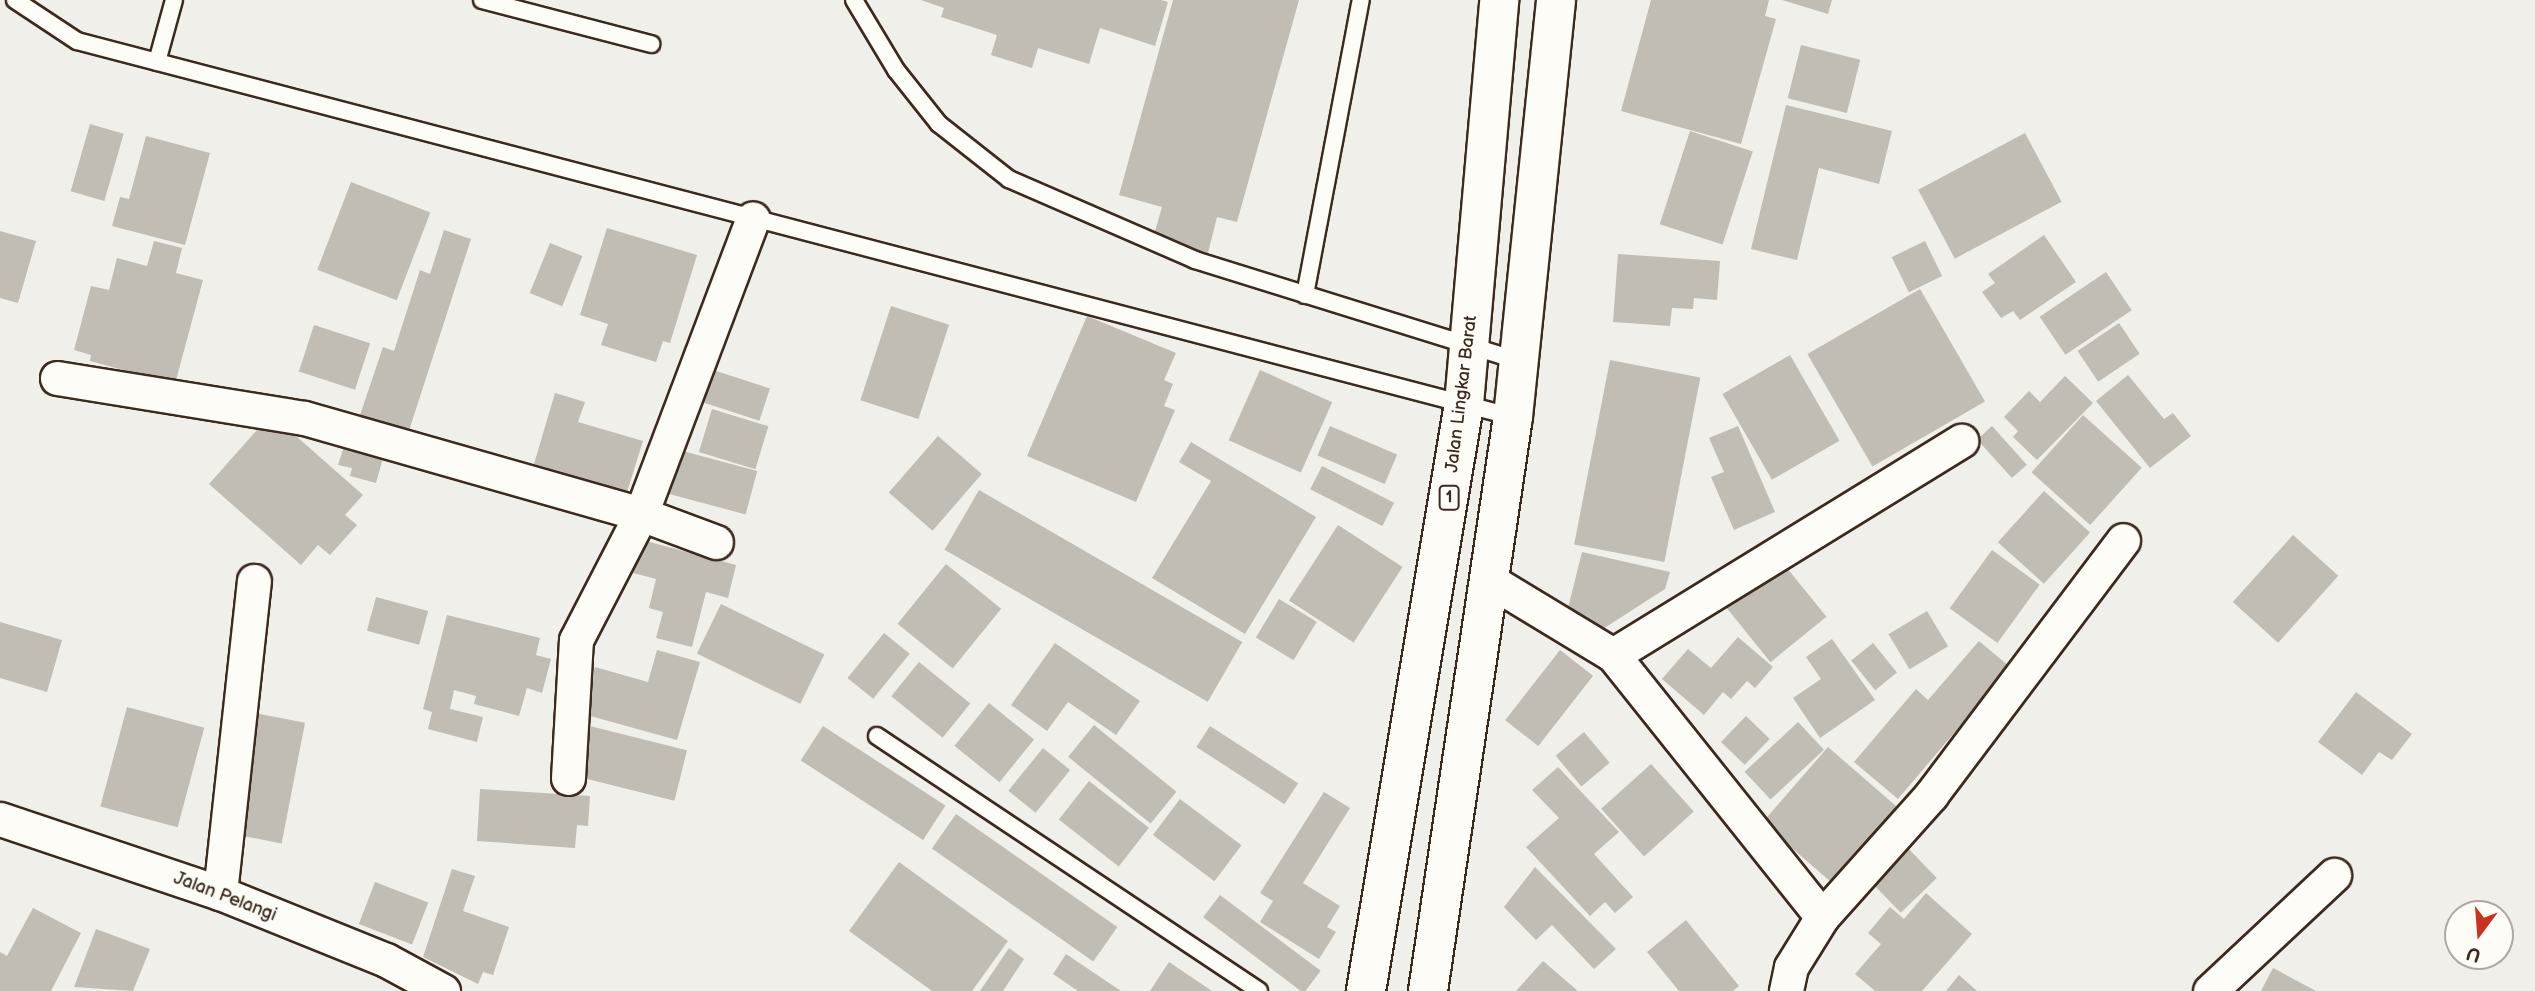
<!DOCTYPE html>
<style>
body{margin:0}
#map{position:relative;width:2535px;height:991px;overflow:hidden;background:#f1efea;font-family:"Balsamiq Sans",sans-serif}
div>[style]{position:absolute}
.building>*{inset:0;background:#c1bcb4;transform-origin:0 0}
.roads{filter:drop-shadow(2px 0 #3b2a1e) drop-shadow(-2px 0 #3b2a1e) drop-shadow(0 2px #3b2a1e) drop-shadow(0 -2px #3b2a1e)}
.lane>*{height:16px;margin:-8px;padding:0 8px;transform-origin:8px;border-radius:8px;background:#fdfcf7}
.street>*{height:33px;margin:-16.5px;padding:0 16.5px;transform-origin:16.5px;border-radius:16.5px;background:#fdfcf7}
.highway>*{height:38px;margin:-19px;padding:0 19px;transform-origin:19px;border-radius:19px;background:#fdfcf7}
span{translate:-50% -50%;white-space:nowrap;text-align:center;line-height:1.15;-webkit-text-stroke:7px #fdfcf7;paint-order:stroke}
.shield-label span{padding:2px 5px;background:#fdfcf7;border:2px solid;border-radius:5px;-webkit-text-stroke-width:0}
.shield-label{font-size:16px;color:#3b2a1e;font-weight:700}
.street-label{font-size:18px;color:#3b2a1e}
.north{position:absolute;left:2444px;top:900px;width:70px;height:70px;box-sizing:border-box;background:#fdfcf7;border:2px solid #afa8a0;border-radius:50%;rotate:196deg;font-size:19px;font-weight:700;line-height:28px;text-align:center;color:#3b2a1e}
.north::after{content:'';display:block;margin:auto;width:24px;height:32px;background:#c8321e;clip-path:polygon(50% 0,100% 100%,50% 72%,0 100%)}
</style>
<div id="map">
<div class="building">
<i style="clip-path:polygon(921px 0,1161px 0,1168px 2px,1155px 46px,1100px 28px,1089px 64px,1038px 48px,1032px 68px,991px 55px,997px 35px,941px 17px,944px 8px)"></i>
<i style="clip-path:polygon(1173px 0,1299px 0,1237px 222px,1217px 217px,1208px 253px,1153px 238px,1162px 207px,1119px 195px)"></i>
<i style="clip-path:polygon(1651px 0,1769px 0,1765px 16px,1776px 19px,1741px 144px,1621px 111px)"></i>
<i style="clip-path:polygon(1782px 0,1832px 0,1828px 14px)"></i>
<i style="left:1801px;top:45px;width:61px;height:55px;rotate:14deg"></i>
<i style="clip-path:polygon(1786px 105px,1892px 131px,1879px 184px,1819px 168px,1797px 260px,1751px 249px)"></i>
<i style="left:90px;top:124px;width:35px;height:70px;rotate:16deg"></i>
<i style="left:1690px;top:131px;width:66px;height:98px;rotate:18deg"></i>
<i style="left:2025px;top:133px;width:78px;height:121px;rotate:62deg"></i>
<i style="clip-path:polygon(146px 136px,210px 153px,185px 245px,112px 226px,120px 197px,129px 199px)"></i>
<i style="left:351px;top:182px;width:85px;height:94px;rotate:21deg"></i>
<i style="clip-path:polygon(607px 228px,697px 255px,670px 343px,663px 341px,656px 362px,601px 345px,608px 324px,580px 315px)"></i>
<i style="clip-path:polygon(444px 230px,471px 239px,406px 440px,357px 424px,383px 347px,394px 351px,420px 270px,430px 274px)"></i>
<i style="clip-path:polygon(0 231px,36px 241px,18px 303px,0 298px)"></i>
<i style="clip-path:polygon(2044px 235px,2076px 282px,2020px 320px,2013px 311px,2001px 318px,1982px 292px,1995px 283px,1988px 274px)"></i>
<i style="clip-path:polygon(154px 241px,182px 248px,176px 273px,203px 280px,175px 384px,90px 361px,91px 355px,74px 350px,91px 286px,109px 290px,117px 258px,147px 266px)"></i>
<i style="left:1925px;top:241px;width:39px;height:37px;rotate:64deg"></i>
<i style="left:550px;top:243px;width:35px;height:54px;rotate:22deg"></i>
<i style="clip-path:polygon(1618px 254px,1720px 261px,1717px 300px,1694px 298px,1693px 309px,1672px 308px,1670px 326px,1613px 322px)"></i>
<i style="left:2106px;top:272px;width:46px;height:80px;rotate:56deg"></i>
<i style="left:1920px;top:289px;width:130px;height:130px;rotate:60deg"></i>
<i style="left:891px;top:306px;width:61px;height:99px;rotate:18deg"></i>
<i style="clip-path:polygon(1087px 316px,1176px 353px,1164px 380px,1173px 384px,1164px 406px,1175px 410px,1136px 502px,1027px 456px)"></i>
<i style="left:2119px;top:323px;width:37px;height:50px;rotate:56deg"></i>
<i style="left:314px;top:325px;width:59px;height:49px;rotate:18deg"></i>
<i style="left:1790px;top:355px;width:99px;height:78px;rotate:60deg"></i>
<i style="left:1610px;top:360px;width:92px;height:188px;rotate:11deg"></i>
<i style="left:710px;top:369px;width:63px;height:34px;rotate:18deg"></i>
<i style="left:1260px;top:370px;width:79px;height:77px;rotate:24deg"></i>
<i style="clip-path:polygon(2128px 375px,2164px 419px,2173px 413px,2191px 436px,2150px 468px,2096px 401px)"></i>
<i style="clip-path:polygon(2065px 376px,2093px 403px,2037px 460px,2013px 437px,2018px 431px,2004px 417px,2029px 391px,2040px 402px)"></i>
<i style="clip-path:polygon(555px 393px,585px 402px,578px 422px,643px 441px,627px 492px,534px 464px)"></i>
<i style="left:712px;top:409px;width:59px;height:45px;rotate:17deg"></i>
<i style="clip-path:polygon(271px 414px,363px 495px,345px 515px,357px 525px,330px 555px,318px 545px,301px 565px,209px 484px)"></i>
<i style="left:2083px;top:415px;width:79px;height:77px;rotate:42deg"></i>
<i style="left:1330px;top:426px;width:73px;height:32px;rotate:23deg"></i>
<i style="clip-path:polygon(1738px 426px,1775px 512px,1734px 530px,1711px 477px,1724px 472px,1709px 438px)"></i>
<i style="left:1992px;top:426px;width:52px;height:20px;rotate:48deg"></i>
<i style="left:938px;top:436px;width:58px;height:75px;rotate:41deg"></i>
<i style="clip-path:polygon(346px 440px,385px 451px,376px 483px,350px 476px,352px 468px,338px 465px)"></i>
<i style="clip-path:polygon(1191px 442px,1316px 517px,1245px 634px,1152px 578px,1211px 481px,1179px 462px)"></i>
<i style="left:679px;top:450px;width:81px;height:45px;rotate:15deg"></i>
<i style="left:1322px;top:466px;width:81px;height:26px;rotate:27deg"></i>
<i style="left:979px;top:490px;width:304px;height:69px;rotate:30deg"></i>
<i style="left:2044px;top:491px;width:62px;height:69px;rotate:42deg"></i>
<i style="left:1338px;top:525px;width:77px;height:90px;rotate:33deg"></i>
<i style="left:2293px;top:535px;width:61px;height:90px;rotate:42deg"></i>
<i style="clip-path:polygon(642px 540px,736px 565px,728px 598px,706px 592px,692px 647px,656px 638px,663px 612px,649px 608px,656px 579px,633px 573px)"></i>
<i style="left:1992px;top:550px;width:59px;height:72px;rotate:36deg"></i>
<i style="clip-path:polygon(1582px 552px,1670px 572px,1665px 589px,1595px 634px,1568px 608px)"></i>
<i style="left:1778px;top:557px;width:77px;height:72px;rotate:51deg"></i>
<i style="left:946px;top:564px;width:71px;height:77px;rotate:39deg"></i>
<i style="left:376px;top:597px;width:54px;height:35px;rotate:15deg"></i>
<i style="left:1279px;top:599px;width:44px;height:45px;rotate:31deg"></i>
<i style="left:721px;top:604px;width:115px;height:55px;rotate:26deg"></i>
<i style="left:1927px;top:611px;width:41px;height:45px;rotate:59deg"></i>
<i style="clip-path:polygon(447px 615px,540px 638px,536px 655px,551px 659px,542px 693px,527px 688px,519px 716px,474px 704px,476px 696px,454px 690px,450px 709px,483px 717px,477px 742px,428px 729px,432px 712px,423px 709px)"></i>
<i style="clip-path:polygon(0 622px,62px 640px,47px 692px,0 678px)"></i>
<i style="left:884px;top:633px;width:33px;height:58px;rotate:39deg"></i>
<i style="clip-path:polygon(1738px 637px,1773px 667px,1755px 688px,1747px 681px,1731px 699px,1723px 692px,1704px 715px,1662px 679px,1688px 649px,1711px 668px)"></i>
<i style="clip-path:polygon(1832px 639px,1875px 700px,1820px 738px,1793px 698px,1821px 679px,1806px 657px)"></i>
<i style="clip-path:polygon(1979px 641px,2010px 667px,1898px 799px,1854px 762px,1916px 689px,1928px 700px)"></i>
<i style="clip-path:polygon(1055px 643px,1140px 701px,1116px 735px,1068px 702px,1047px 731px,1011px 705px)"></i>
<i style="left:1873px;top:643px;width:38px;height:28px;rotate:51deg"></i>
<i style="clip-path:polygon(657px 650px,700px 662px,677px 740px,583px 714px,595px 667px,648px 682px)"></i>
<i style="left:1560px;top:650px;width:42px;height:89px;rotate:38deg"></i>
<i style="left:919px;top:662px;width:66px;height:44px;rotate:39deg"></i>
<i style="clip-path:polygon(2356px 692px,2412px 734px,2392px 760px,2379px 752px,2362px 775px,2318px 742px)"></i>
<i style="left:989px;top:703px;width:58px;height:55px;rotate:39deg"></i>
<i style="left:127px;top:707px;width:80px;height:103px;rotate:15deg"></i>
<i style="left:255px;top:713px;width:51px;height:123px;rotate:11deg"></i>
<i style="left:1746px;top:716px;width:33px;height:36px;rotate:44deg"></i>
<i style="left:1798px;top:722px;width:38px;height:73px;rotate:47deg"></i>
<i style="left:1094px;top:725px;width:106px;height:41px;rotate:39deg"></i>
<i style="left:590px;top:726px;width:100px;height:52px;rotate:14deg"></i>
<i style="left:823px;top:726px;width:146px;height:41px;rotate:33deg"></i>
<i style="left:1210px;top:726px;width:105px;height:25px;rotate:33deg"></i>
<i style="left:1584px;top:732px;width:40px;height:37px;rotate:50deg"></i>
<i style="left:1828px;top:747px;width:92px;height:100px;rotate:41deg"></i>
<i style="left:1043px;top:748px;width:35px;height:55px;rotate:39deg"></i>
<i style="left:1651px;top:764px;width:64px;height:67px;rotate:48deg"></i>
<i style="clip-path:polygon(1558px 767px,1619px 832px,1594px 854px,1633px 897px,1615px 913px,1605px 902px,1590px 916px,1526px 847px,1559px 818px,1532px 790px)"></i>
<i style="left:1089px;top:781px;width:76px;height:49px;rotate:38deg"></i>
<i style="clip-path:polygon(480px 789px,590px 796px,588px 826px,577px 825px,575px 848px,477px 841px)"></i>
<i style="clip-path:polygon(1324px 792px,1350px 808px,1303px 883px,1340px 906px,1327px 927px,1336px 932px,1319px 959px,1260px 922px,1273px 901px,1260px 893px)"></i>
<i style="left:1180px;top:799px;width:77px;height:45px;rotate:37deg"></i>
<i style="left:956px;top:814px;width:197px;height:42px;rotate:35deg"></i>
<i style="left:1902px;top:842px;width:50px;height:50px;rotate:46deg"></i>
<i style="clip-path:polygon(899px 862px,1008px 941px,972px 991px,932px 991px,849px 931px)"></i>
<i style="clip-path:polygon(1535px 867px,1616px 949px,1594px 969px,1552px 925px,1536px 940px,1504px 907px)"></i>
<i style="clip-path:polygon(452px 869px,475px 876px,463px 911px,509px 927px,493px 975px,483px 972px,478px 984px,423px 957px)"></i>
<i style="left:375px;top:882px;width:57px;height:45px;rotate:21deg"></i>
<i style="clip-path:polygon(1926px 893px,1972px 934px,1922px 991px,1875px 991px,1855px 974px,1881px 944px,1868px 933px,1890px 907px,1904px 919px)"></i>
<i style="left:1220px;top:895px;width:126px;height:28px;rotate:37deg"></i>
<i style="clip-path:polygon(33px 908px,81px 933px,51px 991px,0 991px,0 952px,7px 956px)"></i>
<i style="clip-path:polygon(1686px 920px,1739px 986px,1733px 991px,1679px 991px,1647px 952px)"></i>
<i style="clip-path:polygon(96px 929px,150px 949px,133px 991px,74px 987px)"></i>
<i style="clip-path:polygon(1009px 948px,1024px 959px,1003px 991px,980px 991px)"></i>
<i style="clip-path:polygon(1066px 954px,1121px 991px,1078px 991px,1053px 974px)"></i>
<i style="clip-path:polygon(1543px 961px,1578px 991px,1516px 991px)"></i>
<i style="clip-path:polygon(1169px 962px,1212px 991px,1150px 991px)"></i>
<i style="clip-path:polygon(2273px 968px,2316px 991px,2261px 991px)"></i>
<i style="clip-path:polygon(1959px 975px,1977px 991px,1946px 991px)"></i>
</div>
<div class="roads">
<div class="lane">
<i style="left:15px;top:0;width:74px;rotate:33.5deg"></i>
<i style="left:77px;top:41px;width:1484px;rotate:14.67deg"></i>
<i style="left:482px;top:0;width:175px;rotate:14.6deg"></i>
<i style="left:854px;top:0;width:82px;rotate:59deg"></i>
<i style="left:896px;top:70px;width:69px;rotate:51.5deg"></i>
<i style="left:939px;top:124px;width:89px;rotate:38.2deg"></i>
<i style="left:1009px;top:179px;width:203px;rotate:23.5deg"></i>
<i style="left:1195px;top:260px;width:337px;rotate:17.3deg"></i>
<i style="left:157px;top:62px;width:64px;rotate:-74.7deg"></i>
<i style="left:1305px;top:295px;width:300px;rotate:-79.3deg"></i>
<i style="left:877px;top:736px;width:459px;rotate:33.7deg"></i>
</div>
<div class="street">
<i style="left:57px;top:378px;width:250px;rotate:9.2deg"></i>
<i style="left:304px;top:418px;width:350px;rotate:15.9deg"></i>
<i style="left:641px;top:514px;width:80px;rotate:20.5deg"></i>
<i style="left:1489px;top:580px;width:145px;rotate:31.2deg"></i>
<i style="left:1613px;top:655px;width:335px;rotate:51.4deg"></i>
<i style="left:1822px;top:917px;width:59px;rotate:121.8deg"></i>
<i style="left:1791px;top:967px;width:25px;rotate:102deg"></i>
<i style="left:1613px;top:655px;width:409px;rotate:-31.6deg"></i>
<i style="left:568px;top:778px;width:138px;rotate:-86.7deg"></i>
<i style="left:576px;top:640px;width:142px;rotate:-62.7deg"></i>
<i style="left:641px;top:514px;width:316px;rotate:-69.3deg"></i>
<i style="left:0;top:819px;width:232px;rotate:18.6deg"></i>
<i style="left:220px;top:893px;width:179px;rotate:22deg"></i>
<i style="left:386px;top:960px;width:65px;rotate:28.5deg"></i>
<i style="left:220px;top:893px;width:314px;rotate:-83.8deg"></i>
<i style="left:1822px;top:917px;width:164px;rotate:-48.2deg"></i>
<i style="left:1931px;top:795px;width:319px;rotate:-53deg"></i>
<i style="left:2210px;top:991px;width:170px;rotate:-43.1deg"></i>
</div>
<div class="highway">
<i style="left:1366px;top:991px;width:595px;rotate:-80.52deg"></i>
<i style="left:1464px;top:404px;width:406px;rotate:-85deg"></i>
<i style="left:1428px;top:991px;width:580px;rotate:-81.58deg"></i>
<i style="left:1513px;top:417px;width:419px;rotate:-84.1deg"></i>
</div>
</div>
<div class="shield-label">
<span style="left:1449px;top:498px">1</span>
</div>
<div class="street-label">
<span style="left:1462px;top:394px;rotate:-83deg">Jalan Lingkar Barat</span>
<span style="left:225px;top:897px;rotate:21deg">Jalan Pelangi</span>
</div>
<div class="north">U</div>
</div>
